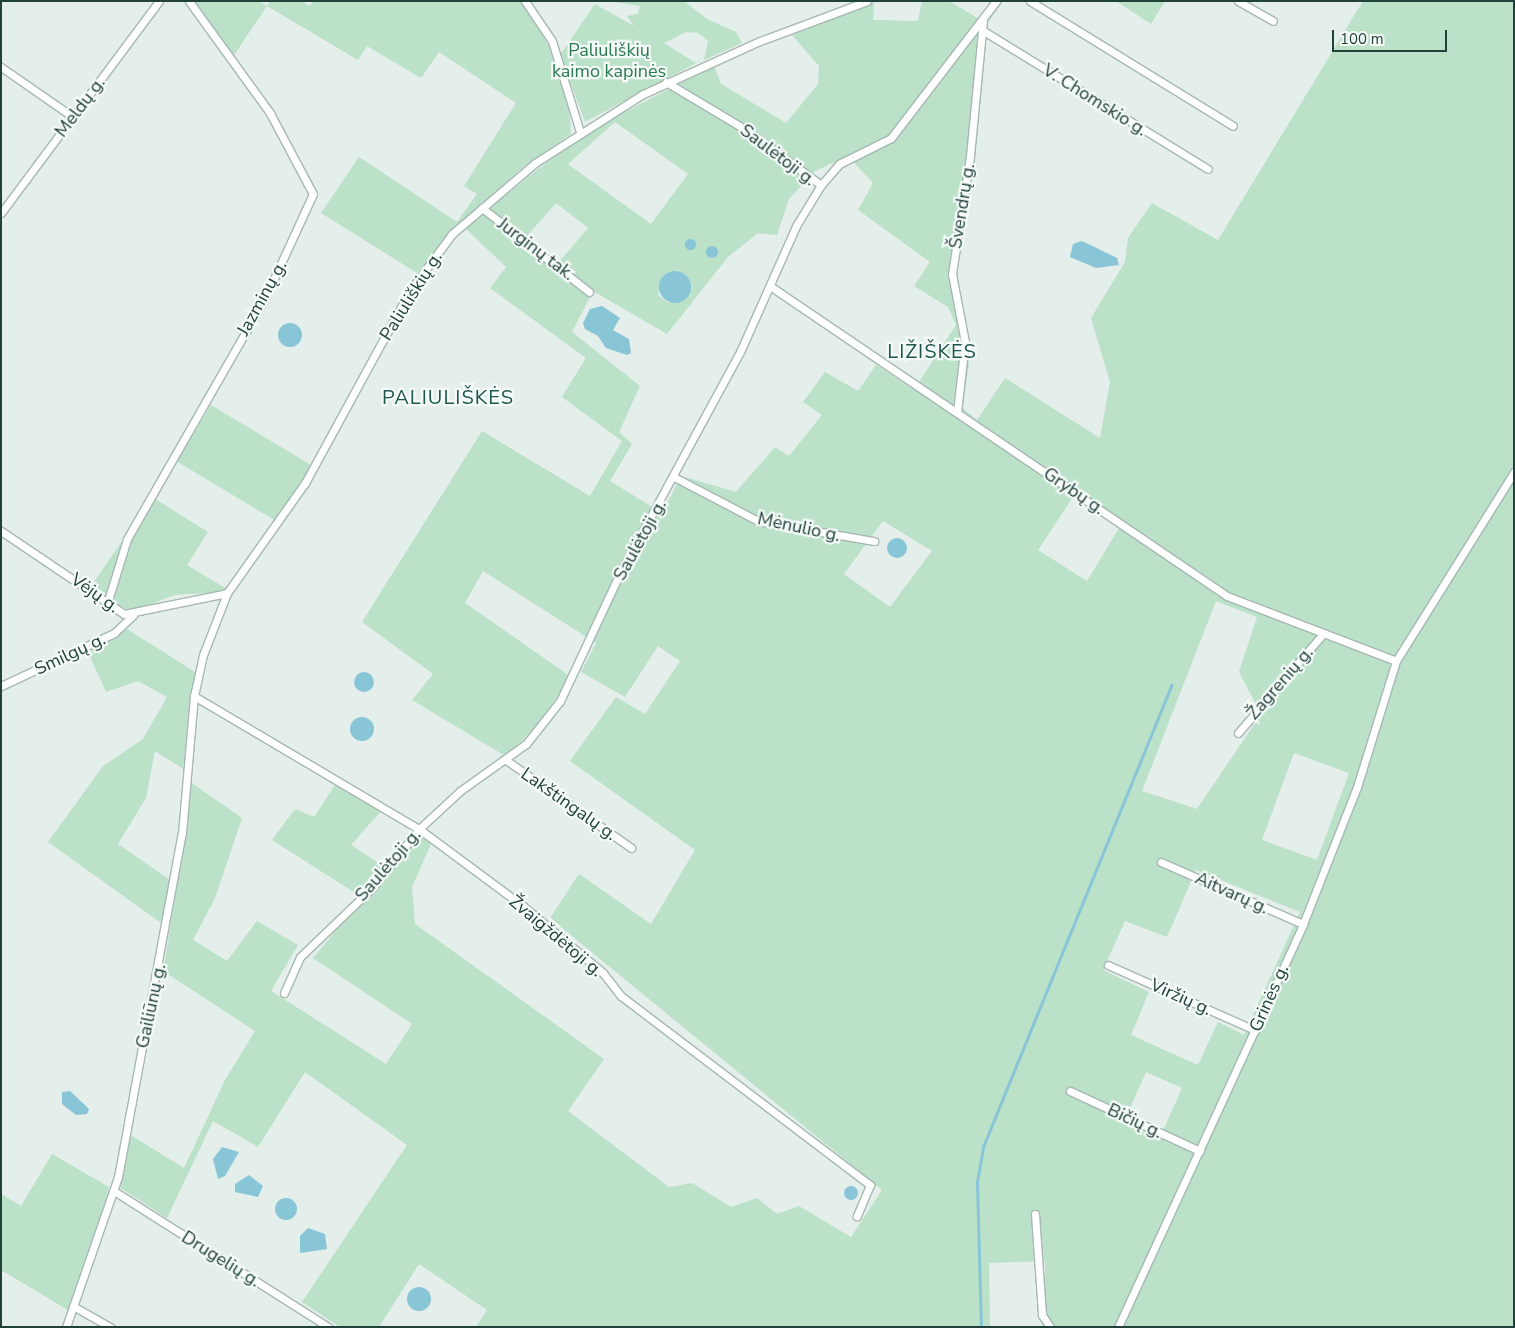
<!DOCTYPE html>
<meta charset="utf-8">
<style>
body{margin:0}
#map{position:relative;width:1515px;height:1328px;overflow:hidden;background:#e4eeea;font-family:"Nunito Sans",sans-serif}
div>[style]{position:absolute}
.green>*{inset:0;background:#bbe1c8;transform-origin:0 0}
.water>*{inset:0;background:#88c5d6}
.round{border-radius:50%}
.stream>*{height:2.5px;margin:-1.25px;padding:0 1.25px;transform-origin:1.25px;border-radius:1.25px;background:#88c5d6}
.roads{filter:drop-shadow(1px 0 #a6b7b2) drop-shadow(-1px 0 #a6b7b2) drop-shadow(0 1px #a6b7b2) drop-shadow(0 -1px #a6b7b2)}
.street>*{height:7px;margin:-3.5px;padding:0 3.5px;transform-origin:3.5px;border-radius:3.5px;background:#fff}
span{translate:-50% -50%;white-space:nowrap;text-align:center;line-height:1.15;-webkit-text-stroke:4.5px #f5faf8;paint-order:stroke}
.park-label{font-size:18px;color:#297b4f}
.street-label{font-size:18px;color:#21413b}
.quarter-label{font-size:20px;color:#1c554b;letter-spacing:1px}
.frame{position:absolute;inset:0;border:2px solid #21413b;pointer-events:none}
.scale{position:absolute;left:1332px;top:30px;width:115px;height:22px;box-sizing:border-box;border:2px solid #21413b;border-top:0;padding-left:6px;font-size:15px;line-height:18px;white-space:nowrap;color:#21413b;-webkit-text-stroke:4px #f5faf8;paint-order:stroke}
</style>
<div id="map">
<div class="green">
<i style="clip-path:polygon(193px 1px,258px 1px,267px 6px,270px 1px,301px 1px,310px 6px,313px 1px,522px 1px,554px 55px,569px 105px,571px 134px,523px 167px,448px 234px,417px 273px,321px 213px,359px 157px,457px 222px,477px 194px,464px 186px,516px 103px,439px 52px,421px 78px,367px 46px,358px 60px,267px 6px,234px 55px)"></i>
<i style="clip-path:polygon(609px 1px,684px 1px,707px 19px,736px 32px,742px 43px,704px 60px,708px 41px,698px 33px,686px 32px,664px 43px,696px 63px,585px 122px,560px 55px,595px 4px,634px 26px,627px 16px,638px 14px,640px 6px)"></i>
<i style="clip-path:polygon(evenodd,922px 1px,949px 1px,981px 20px,993px 1px,1003px 1px,988px 23px,975px 161px,955px 279px,970px 355px,963px 408px,977px 420px,1005px 378px,1100px 438px,1110px 382px,1091px 318px,1125px 262px,1128px 238px,1152px 203px,1218px 240px,1363px 1px,1514px 1px,1514px 1327px,1045px 1327px,1045px 1261px,989px 1263px,990px 1327px,476px 1327px,487px 1310px,419px 1264px,379px 1327px,340px 1327px,302px 1302px,407px 1145px,305px 1072px,258px 1147px,213px 1121px,167px 1218px,119px 1187px,129px 1134px,184px 1168px,225px 1080px,255px 1031px,163px 971px,187px 825px,189px 781px,242px 818px,215px 898px,193px 940px,227px 961px,257px 921px,298px 945px,271px 991px,386px 1064px,412px 1024px,313px 958px,363px 898px,272px 840px,295px 809px,314px 817px,335px 785px,381px 811px,351px 845px,389px 870px,419px 835px,431px 844px,412px 887px,415px 924px,604px 1059px,568px 1111px,669px 1187px,692px 1183px,731px 1207px,757px 1198px,777px 1214px,799px 1206px,851px 1237px,882px 1190px,550px 918px,579px 874px,651px 924px,695px 850px,570px 761px,616px 697px,645px 714px,680px 661px,658px 646px,625px 697px,581px 672px,596px 643px,483px 571px,465px 603px,570px 676px,545px 716px,507px 757px,412px 700px,433px 674px,362px 622px,482px 431px,590px 496px,622px 441px,562px 397px,586px 358px,490px 288px,506px 267px,465px 228px,582px 134px,714px 66px,721px 84px,786px 123px,818px 84px,819px 66px,792px 35px,874px 2px,873px 20px,918px 21px,922px 1px,615px 122px,688px 174px,651px 224px,568px 164px,615px 122px,922px 1px,848px 156px,873px 183px,858px 210px,930px 262px,914px 286px,948px 307px,956px 325px,914px 390px,876px 365px,858px 391px,825px 372px,803px 402px,822px 415px,789px 456px,775px 447px,736px 492px,681px 476px,662px 513px,610px 481px,632px 444px,619px 432px,640px 386px,572px 332px,593px 291px,667px 334px,728px 257px,758px 233px,777px 235px,789px 199px,815px 171px,848px 156px,922px 1px,556px 203px,588px 228px,559px 262px,526px 237px,556px 203px,922px 1px,678px 270px,692px 288px,684px 299px,668px 303px,658px 295px,660px 286px,669px 272px,678px 270px,922px 1px,1073px 497px,1121px 525px,1087px 581px,1038px 550px,1073px 497px,922px 1px,883px 521px,932px 551px,890px 607px,844px 574px,883px 521px,922px 1px,1216px 601px,1257px 617px,1239px 672px,1261px 714px,1197px 809px,1142px 791px,1216px 601px,922px 1px,1294px 753px,1349px 773px,1317px 860px,1262px 840px,1294px 753px,922px 1px,1196px 870px,1300px 912px,1244px 1035px,1218px 1022px,1198px 1065px,1131px 1035px,1149px 992px,1103px 970px,1125px 921px,1167px 937px,1196px 870px,922px 1px,1146px 1072px,1182px 1088px,1163px 1131px,1127px 1115px,1146px 1072px)"></i>
<i style="clip-path:polygon(1116px 1px,1165px 1px,1151px 24px)"></i>
<i style="left:211px;top:405px;width:117px;height:66px;rotate:31deg"></i>
<i style="clip-path:polygon(152px 497px,208px 532px,187px 565px,227px 589px,224px 592px,174px 595px,132px 612px,90px 588px)"></i>
<i style="clip-path:polygon(127px 629px,195px 672px,183px 769px,155px 751px,146px 798px,118px 844px,170px 880px,164px 925px,48px 842px,103px 766px,143px 739px,167px 697px,138px 681px,106px 692px,87px 650px)"></i>
<i style="clip-path:polygon(52px 1154px,109px 1187px,100px 1228px,68px 1310px,1px 1270px,1px 1194px,21px 1206px)"></i>
</div>
<div class="water">
<i class="round" style="left:684.5px;top:238.5px;width:11px;height:11px"></i>
<i style="clip-path:polygon(1082px 241px,1117px 258px,1119px 265px,1096px 268px,1070px 257px,1073px 244px)"></i>
<i class="round" style="left:706px;top:246px;width:12px;height:12px"></i>
<i class="round" style="left:659px;top:271px;width:32px;height:32px"></i>
<i style="clip-path:polygon(602px 306px,620px 318px,613px 330px,629px 339px,631px 353px,627px 355px,606px 348px,598px 336px,585px 329px,583px 323px,590px 309px)"></i>
<i class="round" style="left:278px;top:323px;width:24px;height:24px"></i>
<i class="round" style="left:887px;top:538px;width:20px;height:20px"></i>
<i class="round" style="left:354px;top:672px;width:20px;height:20px"></i>
<i class="round" style="left:350px;top:717px;width:24px;height:24px"></i>
<i style="clip-path:polygon(70px 1091px,89px 1109px,87px 1114px,76px 1115px,62px 1104px,62px 1092px)"></i>
<i style="clip-path:polygon(222px 1147px,239px 1152px,225px 1176px,218px 1179px,213px 1159px)"></i>
<i style="clip-path:polygon(249px 1175px,263px 1186px,258px 1197px,235px 1192px,235px 1184px)"></i>
<i class="round" style="left:844px;top:1186px;width:14px;height:14px"></i>
<i class="round" style="left:275px;top:1198px;width:22px;height:22px"></i>
<i style="clip-path:polygon(308px 1228px,325px 1234px,327px 1249px,300px 1253px,300px 1236px)"></i>
<i class="round" style="left:407px;top:1287px;width:24px;height:24px"></i>
</div>
<div class="stream">
<i style="left:981px;top:1327px;width:145px;rotate:-91.6deg"></i>
<i style="left:977px;top:1182px;width:36px;rotate:-80deg"></i>
<i style="left:983px;top:1147px;width:499px;rotate:-67.8deg"></i>
</div>
<div class="roads">
<div class="street">
<i style="left:525px;top:1px;width:48px;rotate:56deg"></i>
<i style="left:552px;top:41px;width:95px;rotate:72.9deg"></i>
<i style="left:1030px;top:1px;width:238px;rotate:31.6deg"></i>
<i style="left:1238px;top:1px;width:40px;rotate:29.7deg"></i>
<i style="left:982px;top:30px;width:265px;rotate:31.6deg"></i>
<i style="left:1px;top:67px;width:88px;rotate:34.8deg"></i>
<i style="left:666px;top:82px;width:96px;rotate:30.9deg"></i>
<i style="left:748px;top:131px;width:91px;rotate:36.5deg"></i>
<i style="left:482px;top:208px;width:136px;rotate:38.1deg"></i>
<i style="left:1px;top:213px;width:264px;rotate:-53.3deg"></i>
<i style="left:770px;top:286px;width:552px;rotate:34.15deg"></i>
<i style="left:1227px;top:596px;width:181px;rotate:21deg"></i>
<i style="left:957px;top:412px;width:70px;rotate:-83.5deg"></i>
<i style="left:965px;top:342px;width:69px;rotate:-100.8deg"></i>
<i style="left:952px;top:274px;width:119px;rotate:-81.3deg"></i>
<i style="left:970px;top:156px;width:136px;rotate:-84.5deg"></i>
<i style="left:674px;top:477px;width:95px;rotate:27.6deg"></i>
<i style="left:758px;top:521px;width:118px;rotate:9.8deg"></i>
<i style="left:1px;top:531px;width:148px;rotate:34deg"></i>
<i style="left:124px;top:614px;width:105px;rotate:-11.5deg"></i>
<i style="left:107px;top:604px;width:68px;rotate:-72.9deg"></i>
<i style="left:127px;top:539px;width:280px;rotate:-60.2deg"></i>
<i style="left:266px;top:296px;width:112px;rotate:-65.3deg"></i>
<i style="left:313px;top:194px;width:92px;rotate:-118deg"></i>
<i style="left:270px;top:113px;width:138px;rotate:-125.9deg"></i>
<i style="left:1px;top:686px;width:125px;rotate:-25.1deg"></i>
<i style="left:114px;top:633px;width:26px;rotate:-43deg"></i>
<i style="left:194px;top:696px;width:261px;rotate:30.6deg"></i>
<i style="left:419px;top:829px;width:129px;rotate:36.5deg"></i>
<i style="left:523px;top:906px;width:104px;rotate:39.9deg"></i>
<i style="left:603px;top:973px;width:29px;rotate:52deg"></i>
<i style="left:621px;top:996px;width:313px;rotate:37.2deg"></i>
<i style="left:870px;top:1185px;width:34px;rotate:113deg"></i>
<i style="left:1238px;top:733px;width:130px;rotate:-49.4deg"></i>
<i style="left:506px;top:760px;width:153px;rotate:35.1deg"></i>
<i style="left:1161px;top:862px;width:155px;rotate:23.6deg"></i>
<i style="left:1108px;top:965px;width:161px;rotate:23.9deg"></i>
<i style="left:284px;top:993px;width:39px;rotate:-66deg"></i>
<i style="left:300px;top:957px;width:100px;rotate:-43.8deg"></i>
<i style="left:372px;top:888px;width:75px;rotate:-51.5deg"></i>
<i style="left:419px;top:829px;width:56px;rotate:-42.8deg"></i>
<i style="left:460px;top:791px;width:81px;rotate:-35.5deg"></i>
<i style="left:526px;top:744px;width:55px;rotate:-51.7deg"></i>
<i style="left:560px;top:701px;width:144px;rotate:-64.9deg"></i>
<i style="left:621px;top:571px;width:249px;rotate:-61.5deg"></i>
<i style="left:740px;top:352px;width:138px;rotate:-66deg"></i>
<i style="left:796px;top:226px;width:48px;rotate:-58.6deg"></i>
<i style="left:821px;top:185px;width:28px;rotate:-49deg"></i>
<i style="left:839px;top:164px;width:58px;rotate:-26.6deg"></i>
<i style="left:891px;top:138px;width:173px;rotate:-52.5deg"></i>
<i style="left:1070px;top:1091px;width:143px;rotate:24.8deg"></i>
<i style="left:114px;top:1191px;width:254px;rotate:32.4deg"></i>
<i style="left:1035px;top:1214px;width:101px;rotate:86deg"></i>
<i style="left:1042px;top:1315px;width:14px;rotate:56deg"></i>
<i style="left:73px;top:1306px;width:43px;rotate:29.6deg"></i>
<i style="left:66px;top:1327px;width:159px;rotate:-70.9deg"></i>
<i style="left:118px;top:1177px;width:350px;rotate:-79.5deg"></i>
<i style="left:182px;top:833px;width:138px;rotate:-85deg"></i>
<i style="left:194px;top:696px;width:42px;rotate:-77.6deg"></i>
<i style="left:203px;top:655px;width:66px;rotate:-68.8deg"></i>
<i style="left:227px;top:593px;width:135px;rotate:-54.7deg"></i>
<i style="left:305px;top:483px;width:217px;rotate:-61.4deg"></i>
<i style="left:409px;top:292px;width:72px;rotate:-53.4deg"></i>
<i style="left:452px;top:234px;width:109px;rotate:-40.5deg"></i>
<i style="left:535px;top:163px;width:128px;rotate:-32.6deg"></i>
<i style="left:643px;top:94px;width:128px;rotate:-24.4deg"></i>
<i style="left:760px;top:41px;width:114px;rotate:-20.5deg"></i>
<i style="left:1118px;top:1327px;width:443px;rotate:-65.3deg"></i>
<i style="left:1303px;top:924px;width:147px;rotate:-68.5deg"></i>
<i style="left:1357px;top:787px;width:132px;rotate:-72.8deg"></i>
<i style="left:1396px;top:661px;width:223px;rotate:-58deg"></i>
</div>
</div>
<div class="park-label">
<span style="left:609px;top:61px">Paliuliškių<br>kaimo kapinės</span>
</div>
<div class="street-label">
<span style="left:1095px;top:100px;rotate:32deg">V. Chomskio g.</span>
<span style="left:80px;top:107px;rotate:-53deg">Meldų g.</span>
<span style="left:778px;top:155px;rotate:37deg">Saulėtoji g.</span>
<span style="left:962px;top:206px;rotate:-81deg">Švendrų g.</span>
<span style="left:536px;top:249px;rotate:37deg">Jurginų tak.</span>
<span style="left:411px;top:296px;rotate:-58deg">Paliuliškių g.</span>
<span style="left:262px;top:298px;rotate:-61deg">Jazminų g.</span>
<span style="left:1074px;top:491px;rotate:34deg">Grybų g.</span>
<span style="left:799px;top:527px;rotate:12deg">Mėnulio g.</span>
<span style="left:640px;top:540px;rotate:-61deg">Saulėtoji g.</span>
<span style="left:95px;top:593px;rotate:35deg">Vėjų g.</span>
<span style="left:70px;top:654px;rotate:-25deg">Smilgų g.</span>
<span style="left:1280px;top:683px;rotate:-49deg">Žagrenių g.</span>
<span style="left:569px;top:804px;rotate:35deg">Lakštingalų g.</span>
<span style="left:388px;top:865px;rotate:-49deg">Saulėtoji g.</span>
<span style="left:1232px;top:893px;rotate:24deg">Aitvarų g.</span>
<span style="left:556px;top:936px;rotate:40deg">Žvaigždėtoji g.</span>
<span style="left:1181px;top:997px;rotate:24deg">Viržių g.</span>
<span style="left:1269px;top:998px;rotate:-66deg">Grinės g.</span>
<span style="left:151px;top:1006px;rotate:-78deg">Gailiūnų g.</span>
<span style="left:1135px;top:1121px;rotate:25deg">Bičių g.</span>
<span style="left:221px;top:1259px;rotate:32deg">Drugelių g.</span>
</div>
<div class="quarter-label">
<span style="left:932px;top:351px">LIŽIŠKĖS</span>
<span style="left:448px;top:397px">PALIULIŠKĖS</span>
</div>
<div class="frame"></div>
<div class="scale">100 m</div>
</div>
